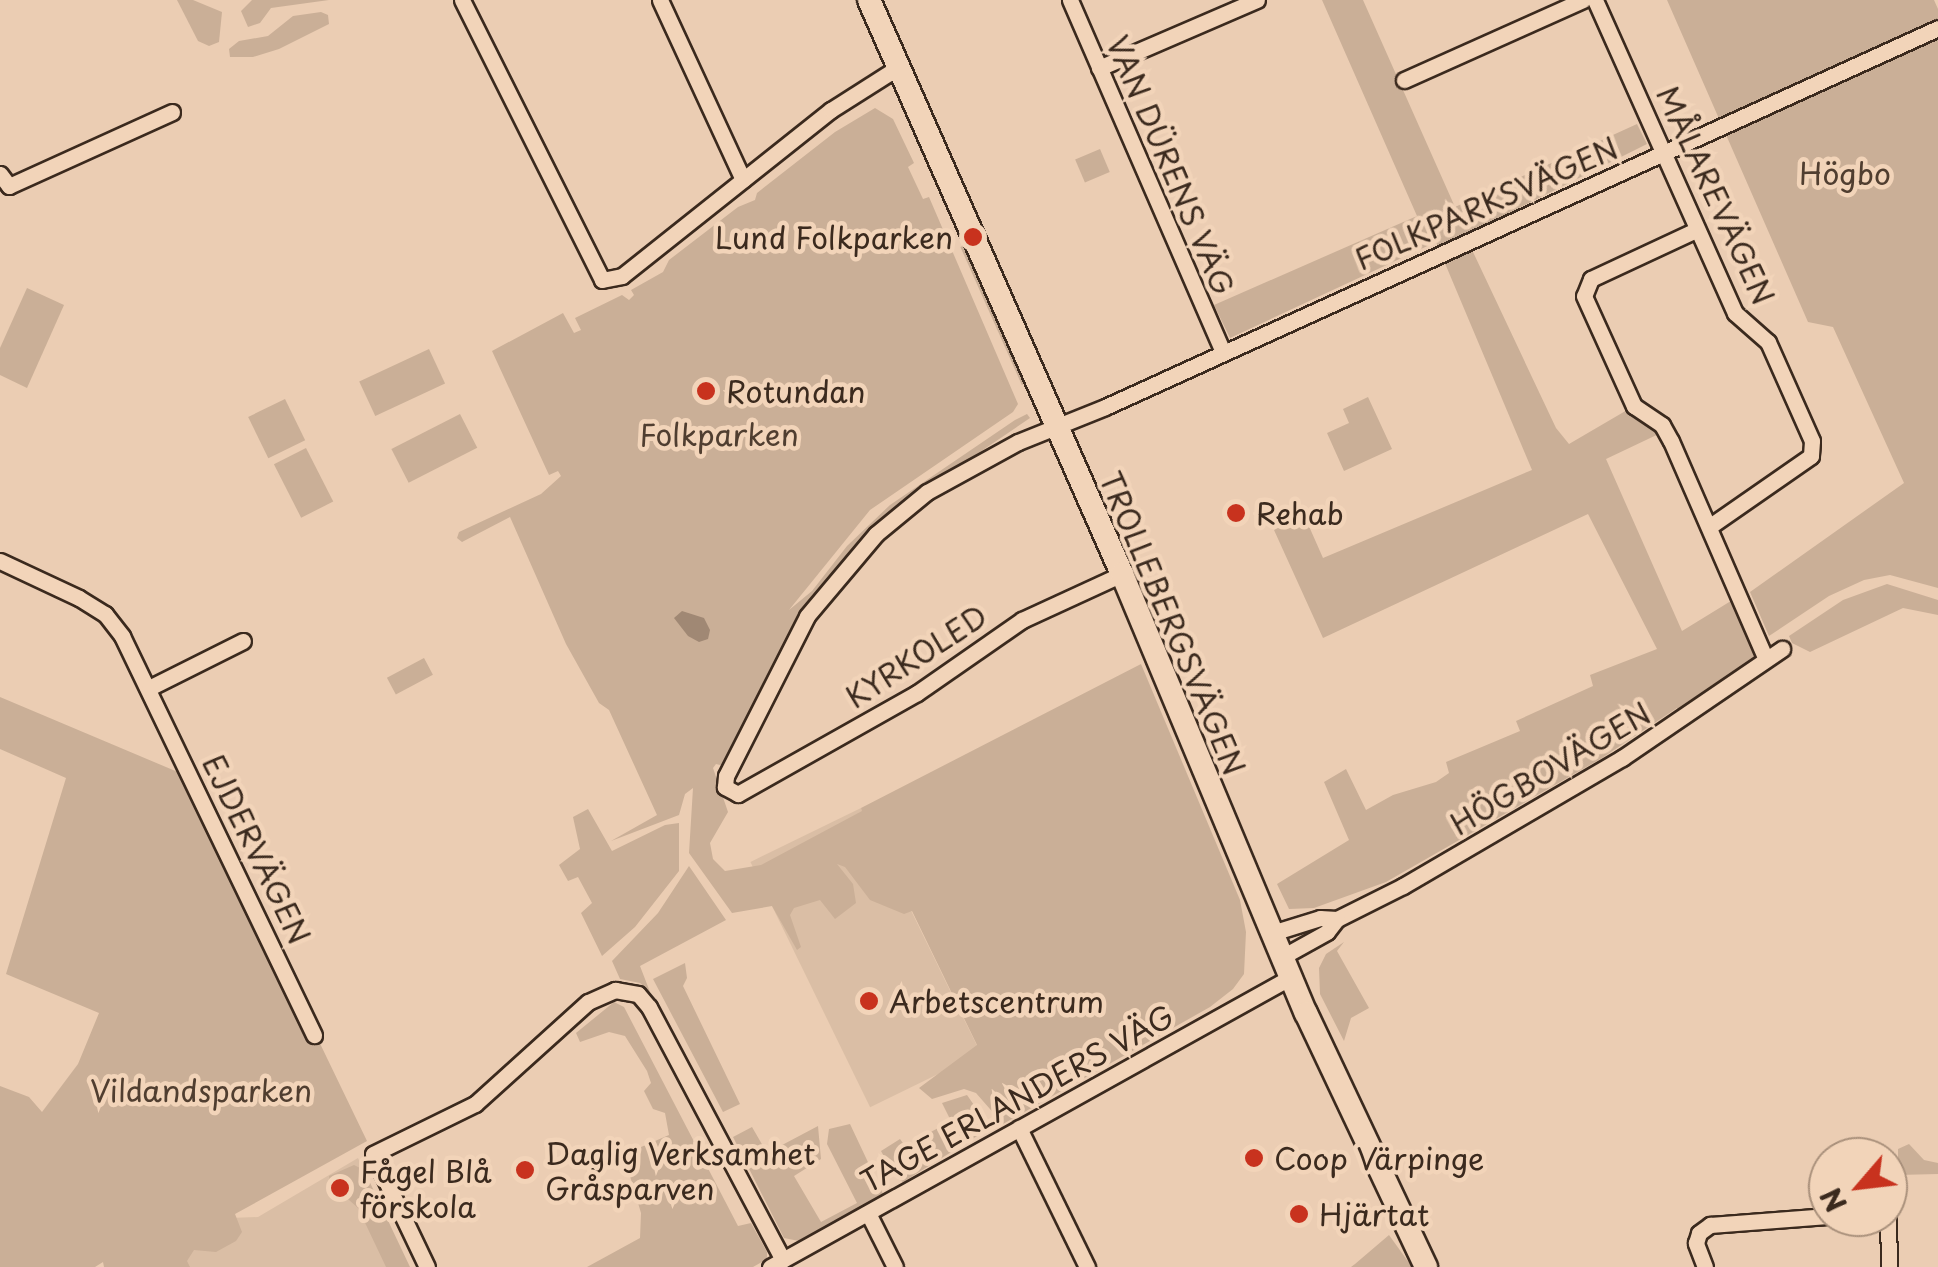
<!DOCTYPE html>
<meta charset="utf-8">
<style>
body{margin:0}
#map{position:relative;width:1938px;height:1267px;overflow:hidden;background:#ebcdb3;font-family:"Playpen Sans",sans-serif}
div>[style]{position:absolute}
.built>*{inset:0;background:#dabea5;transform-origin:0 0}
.green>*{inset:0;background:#caaf97;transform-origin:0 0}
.water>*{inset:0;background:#a08874}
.roads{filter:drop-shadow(2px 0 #3b2a1e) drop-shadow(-2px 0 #3b2a1e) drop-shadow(0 2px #3b2a1e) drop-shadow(0 -2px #3b2a1e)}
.street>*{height:15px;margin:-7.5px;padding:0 7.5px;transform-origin:7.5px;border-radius:7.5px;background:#f2d4b9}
.secondary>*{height:22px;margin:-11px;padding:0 11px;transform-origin:11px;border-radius:11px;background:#f2d4b9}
.dots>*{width:28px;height:28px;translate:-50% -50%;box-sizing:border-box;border:5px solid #f2d4b9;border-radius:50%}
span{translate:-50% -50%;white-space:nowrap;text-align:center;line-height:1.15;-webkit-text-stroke:9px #f2d4b9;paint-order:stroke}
.street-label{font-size:30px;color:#3b2a1e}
.park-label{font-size:30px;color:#503e30}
.poi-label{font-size:30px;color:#3b2a1e}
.right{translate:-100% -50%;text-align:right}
.left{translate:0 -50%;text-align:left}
.north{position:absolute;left:1808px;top:1137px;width:100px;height:100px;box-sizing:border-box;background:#f2d4b9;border:2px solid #a9907b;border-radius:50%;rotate:242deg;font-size:28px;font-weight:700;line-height:40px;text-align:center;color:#3b2a1e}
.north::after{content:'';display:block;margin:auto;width:35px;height:45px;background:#c8321e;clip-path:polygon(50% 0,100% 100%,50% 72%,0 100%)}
</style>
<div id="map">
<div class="built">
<i style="left:861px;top:808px;width:273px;height:123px;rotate:64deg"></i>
<i style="clip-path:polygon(358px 1158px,408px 1267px,155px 1267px,230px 1218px,258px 1217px)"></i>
</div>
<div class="green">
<i style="clip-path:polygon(177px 0,193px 0,222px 12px,219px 42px,209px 46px,198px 41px)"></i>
<i style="clip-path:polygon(252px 0,329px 0,271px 8px,260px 23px,248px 27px,241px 11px)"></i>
<i style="clip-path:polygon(1322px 0,1363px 0,1455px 207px,1637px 124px,1647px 144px,1465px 235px,1556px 428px,1569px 444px,1634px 406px,1665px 431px,1606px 459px,1682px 631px,1739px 596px,1766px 659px,1682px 721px,1677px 708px,1602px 758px,1386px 882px,1314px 908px,1289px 909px,1277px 884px,1349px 840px,1324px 782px,1346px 769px,1366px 810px,1393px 795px,1436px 782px,1449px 773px,1446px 762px,1520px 731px,1516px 721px,1593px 686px,1590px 675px,1657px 649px,1588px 514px,1323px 638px,1274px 530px,1304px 515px,1323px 558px,1532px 470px,1436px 242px,1230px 338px,1214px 305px,1417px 216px)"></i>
<i style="clip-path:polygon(1667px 0,1934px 0,1938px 9px,1938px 588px,1890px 575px,1864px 580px,1829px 596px,1769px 636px,1750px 592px,1904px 483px,1833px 327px,1808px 322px)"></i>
<i style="clip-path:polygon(321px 12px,328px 15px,329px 24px,279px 49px,253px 57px,230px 57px,229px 49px,239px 41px,268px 36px,293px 16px)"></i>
<i style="clip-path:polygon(875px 108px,893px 119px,914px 163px,908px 167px,923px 199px,929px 197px,1018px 404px,1013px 412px,870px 510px,789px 610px,812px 591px,847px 546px,890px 505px,1015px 420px,1027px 414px,1030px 418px,875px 523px,796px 618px,724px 766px,716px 764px,713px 768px,728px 812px,710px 843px,713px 859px,725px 871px,761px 865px,862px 811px,861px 808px,1141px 664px,1240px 900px,1246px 932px,1244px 974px,1233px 989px,1210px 1007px,1003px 1124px,976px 1093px,964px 1089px,932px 1099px,919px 1088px,977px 1045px,912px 911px,904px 914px,870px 900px,845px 867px,837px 864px,853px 884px,856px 903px,835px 919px,820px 900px,794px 908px,790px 915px,801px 947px,797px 950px,772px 906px,732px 913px,689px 853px,693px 788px,685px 794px,679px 815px,611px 841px,657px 815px,609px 710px,599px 703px,566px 644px,510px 517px,462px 542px,457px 538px,459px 532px,541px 494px,561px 476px,558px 471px,549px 475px,492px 351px,563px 313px,574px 333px,581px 330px,575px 318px,622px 295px,629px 300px,634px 295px,631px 290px,663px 272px,669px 260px,738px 207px,755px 200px,757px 193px,835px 132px)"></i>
<i style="left:1100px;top:149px;width:25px;height:27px;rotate:67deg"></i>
<i style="left:965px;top:245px;width:151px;height:5px;rotate:66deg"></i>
<i style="clip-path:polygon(27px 288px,64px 305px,27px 388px,0 375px,0 348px)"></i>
<i style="left:429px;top:349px;width:38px;height:77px;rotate:65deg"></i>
<i style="clip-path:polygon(1368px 397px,1392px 449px,1344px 471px,1327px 433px,1349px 423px,1343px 409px)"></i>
<i style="left:285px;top:399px;width:46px;height:41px;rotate:64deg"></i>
<i style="left:460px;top:414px;width:38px;height:77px;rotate:63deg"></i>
<i style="left:306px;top:448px;width:60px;height:36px;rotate:63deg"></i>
<i style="clip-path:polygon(1887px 584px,1938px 600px,1938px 615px,1903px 608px,1810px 652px,1792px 643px,1789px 636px,1843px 600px)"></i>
<i style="left:424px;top:658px;width:19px;height:42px;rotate:62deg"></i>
<i style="clip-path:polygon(0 697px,192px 778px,367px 1141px,235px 1214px,242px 1232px,236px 1241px,216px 1252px,194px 1250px,187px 1261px,190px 1267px,104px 1267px,103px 1262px,95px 1267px,0 1267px,0 1086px,29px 1097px,42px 1112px,78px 1064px,99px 1013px,6px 974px,66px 778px,0 749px)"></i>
<i style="clip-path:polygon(588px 809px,612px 851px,665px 825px,679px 823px,679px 871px,635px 927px,602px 956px,581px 913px,592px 903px,578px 877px,568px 881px,559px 865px,580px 849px,573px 817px)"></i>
<i style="clip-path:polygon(689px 866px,726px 920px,640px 966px,650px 992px,640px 983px,620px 979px,612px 961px,658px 913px)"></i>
<i style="clip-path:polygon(1344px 942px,1337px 951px,1369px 1008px,1351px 1018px,1344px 1041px,1320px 994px,1319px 968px,1326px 954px)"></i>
<i style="clip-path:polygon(685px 963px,687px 978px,683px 986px,740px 1104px,723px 1112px,653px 979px)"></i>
<i style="clip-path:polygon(614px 1002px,624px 1007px,738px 1226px,751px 1223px,767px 1252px,767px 1259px,753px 1267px,587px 1267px,640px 1238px,641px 1213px,627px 1166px,634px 1150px,669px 1135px,665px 1113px,653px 1109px,644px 1091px,651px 1083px,647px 1071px,625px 1036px,609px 1032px,580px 1042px,576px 1033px)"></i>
<i style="clip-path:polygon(967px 1095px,990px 1128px,903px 1182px,895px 1177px,881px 1151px,900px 1139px,905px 1146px,951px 1121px,942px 1103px)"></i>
<i style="clip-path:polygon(850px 1124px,883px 1194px,799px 1241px,784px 1238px,733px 1137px,752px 1127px,767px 1153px,818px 1126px,821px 1159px,794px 1176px,821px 1222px,857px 1203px,827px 1144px,829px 1129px)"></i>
<i style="clip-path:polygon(1909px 1144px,1924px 1160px,1938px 1163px,1938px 1174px,1898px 1175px,1898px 1149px)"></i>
<i style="clip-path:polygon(354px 1165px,364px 1170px,410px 1267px,386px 1267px,358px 1208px,330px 1183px,329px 1176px)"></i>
<i style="clip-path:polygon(1389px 1235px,1412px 1267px,1351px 1267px,1355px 1264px)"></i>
</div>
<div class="water">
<i style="clip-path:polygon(682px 611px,704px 618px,710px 630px,708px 639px,699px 642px,688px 636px,674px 618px)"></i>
</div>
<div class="roads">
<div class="street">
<i style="left:462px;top:0;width:313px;rotate:63.4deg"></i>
<i style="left:602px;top:280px;width:20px;rotate:-11deg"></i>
<i style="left:622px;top:276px;width:267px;rotate:-38.5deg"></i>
<i style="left:831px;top:110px;width:78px;rotate:-32.5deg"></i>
<i style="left:660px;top:0;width:198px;rotate:65.2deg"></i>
<i style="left:1070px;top:0;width:384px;rotate:66.5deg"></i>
<i style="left:1595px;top:0;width:343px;rotate:65.9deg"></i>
<i style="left:1735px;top:313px;width:44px;rotate:41.3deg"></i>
<i style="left:1768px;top:342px;width:108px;rotate:66deg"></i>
<i style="left:1812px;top:441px;width:15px;rotate:94deg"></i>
<i style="left:1811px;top:456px;width:124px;rotate:145.2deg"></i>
<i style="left:1099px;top:68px;width:172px;rotate:-23.3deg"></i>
<i style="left:1404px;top:80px;width:196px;rotate:-24.1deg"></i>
<i style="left:0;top:174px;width:15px;rotate:53deg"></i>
<i style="left:9px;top:186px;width:179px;rotate:-24.4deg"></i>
<i style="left:1696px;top:230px;width:116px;rotate:155deg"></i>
<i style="left:1591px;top:279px;width:18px;rotate:112deg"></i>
<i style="left:1584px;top:296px;width:121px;rotate:65.6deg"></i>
<i style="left:1634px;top:406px;width:34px;rotate:34deg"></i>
<i style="left:1662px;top:425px;width:18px;rotate:61deg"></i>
<i style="left:1671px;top:441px;width:238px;rotate:66.5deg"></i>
<i style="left:0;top:561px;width:87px;rotate:25.1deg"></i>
<i style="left:79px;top:598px;width:31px;rotate:32deg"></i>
<i style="left:105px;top:614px;width:28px;rotate:52deg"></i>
<i style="left:122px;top:636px;width:443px;rotate:64.3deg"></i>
<i style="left:1122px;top:574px;width:110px;rotate:155.3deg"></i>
<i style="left:1022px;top:620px;width:128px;rotate:145.2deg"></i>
<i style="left:917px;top:693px;width:206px;rotate:150.6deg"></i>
<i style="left:738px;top:794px;width:15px;rotate:-152deg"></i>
<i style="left:725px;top:787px;width:11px;rotate:-85deg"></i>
<i style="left:726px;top:776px;width:179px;rotate:-63.1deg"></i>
<i style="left:807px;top:616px;width:107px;rotate:-49.9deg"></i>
<i style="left:876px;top:534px;width:66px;rotate:-39.5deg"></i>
<i style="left:927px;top:492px;width:104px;rotate:-28.8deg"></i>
<i style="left:1018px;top:442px;width:94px;rotate:-21.9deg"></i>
<i style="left:1105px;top:407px;width:915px;rotate:-24.46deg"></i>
<i style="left:149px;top:688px;width:105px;rotate:-26.6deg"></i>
<i style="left:1337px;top:919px;width:74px;rotate:-26.6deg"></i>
<i style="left:1403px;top:886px;width:254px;rotate:-30.3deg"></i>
<i style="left:1622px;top:758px;width:194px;rotate:-34.3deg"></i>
<i style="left:1272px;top:933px;width:50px;rotate:-17.4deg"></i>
<i style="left:1320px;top:918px;width:17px;rotate:3deg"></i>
<i style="left:1337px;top:919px;width:16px;rotate:128deg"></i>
<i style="left:1327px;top:932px;width:51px;rotate:150.9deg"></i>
<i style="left:1019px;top:1128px;width:155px;rotate:63.9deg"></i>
<i style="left:868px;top:1213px;width:60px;rotate:63.4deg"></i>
<i style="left:1888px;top:1215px;width:52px;rotate:88.9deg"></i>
<i style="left:427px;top:1267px;width:125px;rotate:-115.5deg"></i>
<i style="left:373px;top:1154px;width:114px;rotate:-26.1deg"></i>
<i style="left:475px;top:1104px;width:152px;rotate:-42.1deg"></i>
<i style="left:588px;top:1002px;width:30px;rotate:-24deg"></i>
<i style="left:615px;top:990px;width:23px;rotate:10deg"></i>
<i style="left:638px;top:994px;width:17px;rotate:50deg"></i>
<i style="left:649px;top:1007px;width:286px;rotate:62.1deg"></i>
<i style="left:770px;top:1267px;width:596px;rotate:-29.1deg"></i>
<i style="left:1705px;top:1267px;width:26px;rotate:-111deg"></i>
<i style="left:1696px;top:1243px;width:10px;rotate:-73deg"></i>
<i style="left:1699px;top:1233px;width:14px;rotate:-36deg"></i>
<i style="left:1710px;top:1225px;width:118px;rotate:-4.4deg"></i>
</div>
<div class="secondary">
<i style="left:869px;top:0;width:627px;rotate:66.21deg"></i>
<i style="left:1122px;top:574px;width:476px;rotate:67.3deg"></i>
<i style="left:1306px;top:1013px;width:281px;rotate:64.7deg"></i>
</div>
</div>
<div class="dots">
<i style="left:973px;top:237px;background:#c8321e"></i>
<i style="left:706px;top:391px;background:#c8321e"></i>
<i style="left:1236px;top:513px;background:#c8321e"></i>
<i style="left:869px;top:1001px;background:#c8321e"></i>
<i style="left:1254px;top:1158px;background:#c8321e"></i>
<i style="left:525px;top:1170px;background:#c8321e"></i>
<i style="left:340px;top:1188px;background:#c8321e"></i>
<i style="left:1299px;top:1214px;background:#c8321e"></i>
</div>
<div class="street-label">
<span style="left:1171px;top:165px;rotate:67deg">VAN DÜRENS VÄG</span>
<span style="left:1716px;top:195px;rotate:65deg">MÅLAREVÄGEN</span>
<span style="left:1486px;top:203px;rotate:-24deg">FOLKPARKSVÄGEN</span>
<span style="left:1173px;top:623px;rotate:67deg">TROLLEBERGSVÄGEN</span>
<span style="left:916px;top:656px;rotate:-33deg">KYRKOLED</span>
<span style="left:1550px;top:768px;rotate:-31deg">HÖGBOVÄGEN</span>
<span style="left:257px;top:849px;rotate:64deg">EJDERVÄGEN</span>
<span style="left:1017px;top:1098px;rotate:-29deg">TAGE ERLANDERS VÄG</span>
</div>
<div class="park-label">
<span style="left:1845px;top:173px">Högbo</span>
<span style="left:719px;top:434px">Folkparken</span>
<span style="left:201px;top:1090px">Vildandsparken</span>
</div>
<div class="poi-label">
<span class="right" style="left:953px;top:237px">Lund Folkparken</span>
<span class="left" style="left:726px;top:391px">Rotundan</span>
<span class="left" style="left:1256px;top:513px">Rehab</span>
<span class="left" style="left:889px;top:1001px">Arbetscentrum</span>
<span class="left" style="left:545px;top:1170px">Daglig Verksamhet<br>Gråsparven</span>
<span class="left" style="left:1274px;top:1158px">Coop Värpinge</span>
<span class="left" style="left:360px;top:1188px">Fågel Blå<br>förskola</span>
<span class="left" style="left:1319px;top:1214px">Hjärtat</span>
</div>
<div class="north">N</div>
</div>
